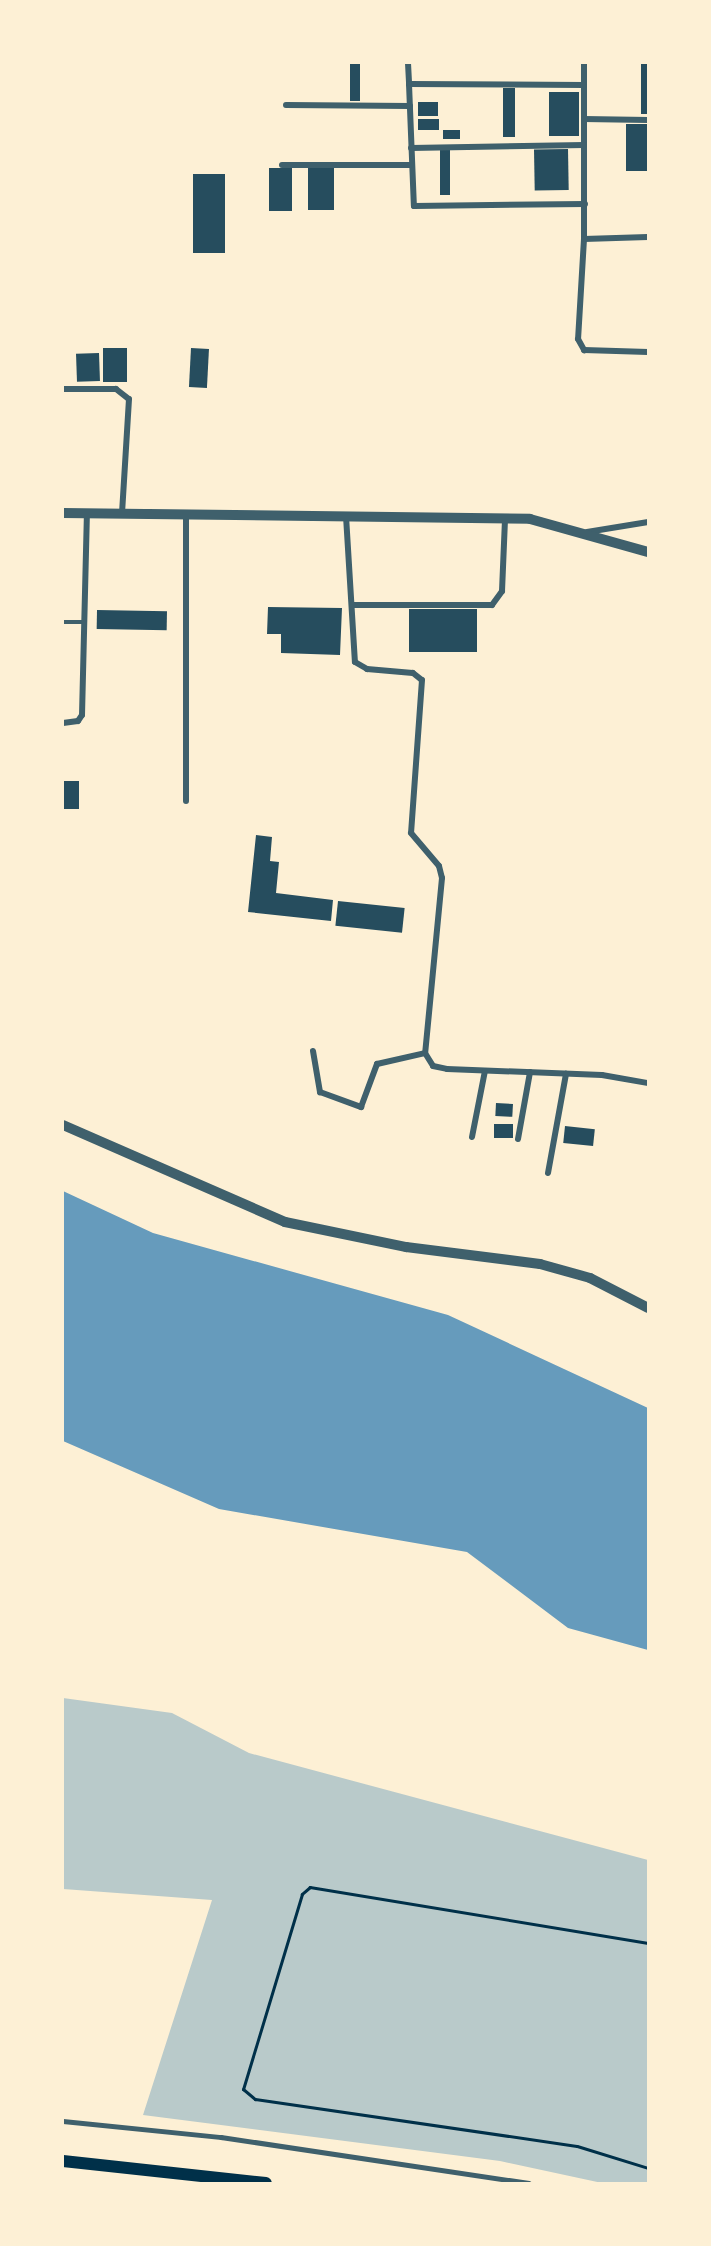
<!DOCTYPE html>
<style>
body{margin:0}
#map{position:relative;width:711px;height:2246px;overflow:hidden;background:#fdf0d5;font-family:"Varela Round",sans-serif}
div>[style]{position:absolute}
.green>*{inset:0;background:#b9caca}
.water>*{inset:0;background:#669bbc}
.building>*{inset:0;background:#264d5e;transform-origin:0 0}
.path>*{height:3px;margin:-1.5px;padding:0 1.5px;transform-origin:1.5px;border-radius:1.5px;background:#003049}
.service>*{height:4.5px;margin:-2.25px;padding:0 2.25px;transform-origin:2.25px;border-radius:2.25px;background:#3f606c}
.minor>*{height:6px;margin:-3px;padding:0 3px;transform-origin:3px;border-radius:3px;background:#3f606c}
.tertiary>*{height:10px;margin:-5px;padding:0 5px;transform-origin:5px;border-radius:5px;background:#3f606c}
.secondary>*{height:12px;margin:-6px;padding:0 6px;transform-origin:6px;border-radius:6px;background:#003049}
span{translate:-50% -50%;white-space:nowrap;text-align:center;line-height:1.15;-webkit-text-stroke:6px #fdf0d5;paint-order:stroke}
.frame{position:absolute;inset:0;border:64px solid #fdf0d5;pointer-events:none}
</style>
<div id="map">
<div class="green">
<i style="clip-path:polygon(63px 1698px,172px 1713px,249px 1753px,648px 1860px,648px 2183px,602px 2183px,500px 2161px,143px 2115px,212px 1900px,63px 1889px)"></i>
</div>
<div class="water">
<i style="clip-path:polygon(63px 1191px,153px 1233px,448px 1315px,648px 1408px,648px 1650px,568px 1628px,467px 1552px,219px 1509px,63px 1441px)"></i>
</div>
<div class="building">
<i style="left:350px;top:63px;width:10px;height:38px"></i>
<i style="left:641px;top:63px;width:7px;height:51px"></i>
<i style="left:515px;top:88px;width:49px;height:12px;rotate:90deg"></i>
<i style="left:549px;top:92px;width:30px;height:44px"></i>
<i style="left:418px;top:102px;width:20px;height:14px"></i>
<i style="left:418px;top:119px;width:21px;height:11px"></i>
<i style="left:626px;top:124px;width:22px;height:47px"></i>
<i style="left:443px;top:130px;width:17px;height:9px"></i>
<i style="left:440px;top:148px;width:10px;height:47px"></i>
<i style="left:568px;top:149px;width:41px;height:34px;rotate:89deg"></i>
<i style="left:308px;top:167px;width:26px;height:43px"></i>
<i style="left:269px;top:168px;width:23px;height:43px"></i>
<i style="left:193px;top:174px;width:32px;height:79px"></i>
<i style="left:103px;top:348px;width:24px;height:34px"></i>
<i style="left:191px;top:348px;width:18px;height:39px;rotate:3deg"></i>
<i style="left:99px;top:353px;width:28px;height:23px;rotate:88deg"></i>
<i style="clip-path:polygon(268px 607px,342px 608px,340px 655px,281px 653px,281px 634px,267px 634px)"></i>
<i style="left:409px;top:609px;width:68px;height:43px"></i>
<i style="left:97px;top:610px;width:70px;height:19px;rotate:1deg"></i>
<i style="left:63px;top:781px;width:16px;height:28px"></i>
<i style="clip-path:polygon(256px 835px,272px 837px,270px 861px,279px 862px,276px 893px,333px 900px,331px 921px,248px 912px)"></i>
<i style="left:338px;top:901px;width:67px;height:25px;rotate:6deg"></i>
<i style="left:496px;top:1103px;width:17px;height:13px;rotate:3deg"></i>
<i style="left:494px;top:1124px;width:19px;height:14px"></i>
<i style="left:565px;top:1126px;width:30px;height:17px;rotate:6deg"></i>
</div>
<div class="path">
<i style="left:648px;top:1943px;width:343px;rotate:-170.6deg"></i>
<i style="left:310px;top:1887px;width:11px;rotate:139deg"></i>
<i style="left:302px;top:1894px;width:204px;rotate:106.8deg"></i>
<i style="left:243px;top:2089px;width:16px;rotate:40deg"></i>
<i style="left:255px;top:2099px;width:325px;rotate:8.3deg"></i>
<i style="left:577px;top:2146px;width:74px;rotate:17.2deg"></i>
</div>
<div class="service">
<i style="left:63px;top:622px;width:22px"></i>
<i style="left:63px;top:2121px;width:159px;rotate:5.8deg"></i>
<i style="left:221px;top:2137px;width:311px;rotate:8.5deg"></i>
</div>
<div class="minor">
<i style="left:408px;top:63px;width:21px;rotate:87deg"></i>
<i style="left:584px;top:63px;width:176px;rotate:90deg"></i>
<i style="left:584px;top:239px;width:100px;rotate:93.4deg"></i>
<i style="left:578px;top:339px;width:13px;rotate:61deg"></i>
<i style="left:584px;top:350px;width:64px;rotate:1.8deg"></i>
<i style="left:584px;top:85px;width:175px;rotate:-179.7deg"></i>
<i style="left:409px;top:84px;width:122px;rotate:87.7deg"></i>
<i style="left:414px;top:206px;width:171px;rotate:-0.7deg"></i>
<i style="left:286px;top:105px;width:124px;rotate:0.5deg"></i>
<i style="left:584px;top:119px;width:64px;rotate:0.9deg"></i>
<i style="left:411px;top:148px;width:173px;rotate:-1deg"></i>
<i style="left:282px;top:165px;width:129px"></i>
<i style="left:584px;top:239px;width:64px;rotate:-1.8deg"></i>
<i style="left:63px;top:389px;width:53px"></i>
<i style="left:116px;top:389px;width:16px;rotate:38deg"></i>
<i style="left:129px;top:399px;width:114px;rotate:93.5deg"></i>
<i style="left:186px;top:514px;width:287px;rotate:90deg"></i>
<i style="left:346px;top:516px;width:146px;rotate:86.5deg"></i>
<i style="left:355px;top:662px;width:14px;rotate:30deg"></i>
<i style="left:367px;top:669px;width:46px;rotate:5deg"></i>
<i style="left:413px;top:673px;width:11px;rotate:38deg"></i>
<i style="left:422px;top:680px;width:153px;rotate:94.1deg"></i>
<i style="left:411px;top:833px;width:43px;rotate:49.7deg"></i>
<i style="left:439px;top:866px;width:12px;rotate:76deg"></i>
<i style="left:442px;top:878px;width:176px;rotate:95.5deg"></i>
<i style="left:425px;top:1053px;width:15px;rotate:58deg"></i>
<i style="left:433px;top:1066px;width:14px;rotate:12deg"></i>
<i style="left:447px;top:1069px;width:155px;rotate:2.2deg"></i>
<i style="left:602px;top:1075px;width:47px;rotate:9.9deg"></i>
<i style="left:587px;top:532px;width:62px;rotate:-9.3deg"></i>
<i style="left:352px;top:605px;width:140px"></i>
<i style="left:492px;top:605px;width:17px;rotate:-54deg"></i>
<i style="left:502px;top:591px;width:72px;rotate:-87.6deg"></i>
<i style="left:63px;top:723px;width:15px;rotate:-8deg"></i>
<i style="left:78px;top:721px;width:7px;rotate:-56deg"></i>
<i style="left:82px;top:715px;width:202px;rotate:-88.6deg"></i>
<i style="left:313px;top:1051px;width:42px;rotate:80.3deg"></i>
<i style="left:320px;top:1092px;width:44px;rotate:20.1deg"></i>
<i style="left:361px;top:1107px;width:46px;rotate:-69.6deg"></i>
<i style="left:377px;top:1064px;width:49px;rotate:-12.9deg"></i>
<i style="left:472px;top:1137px;width:67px;rotate:-78.9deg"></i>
<i style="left:518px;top:1139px;width:68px;rotate:-79.8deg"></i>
<i style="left:548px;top:1173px;width:101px;rotate:-79.7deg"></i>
</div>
<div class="tertiary">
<i style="left:63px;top:513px;width:467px;rotate:0.7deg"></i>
<i style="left:530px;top:519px;width:123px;rotate:15.6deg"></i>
<i style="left:63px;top:1125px;width:242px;rotate:23.6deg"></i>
<i style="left:285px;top:1222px;width:124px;rotate:11.7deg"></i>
<i style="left:406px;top:1247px;width:135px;rotate:7.2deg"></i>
<i style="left:540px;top:1264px;width:52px;rotate:15.6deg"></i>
<i style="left:590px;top:1278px;width:65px;rotate:27.3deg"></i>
</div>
<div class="secondary">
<i style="left:63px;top:2161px;width:204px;rotate:6.2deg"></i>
</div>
<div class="frame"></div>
</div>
